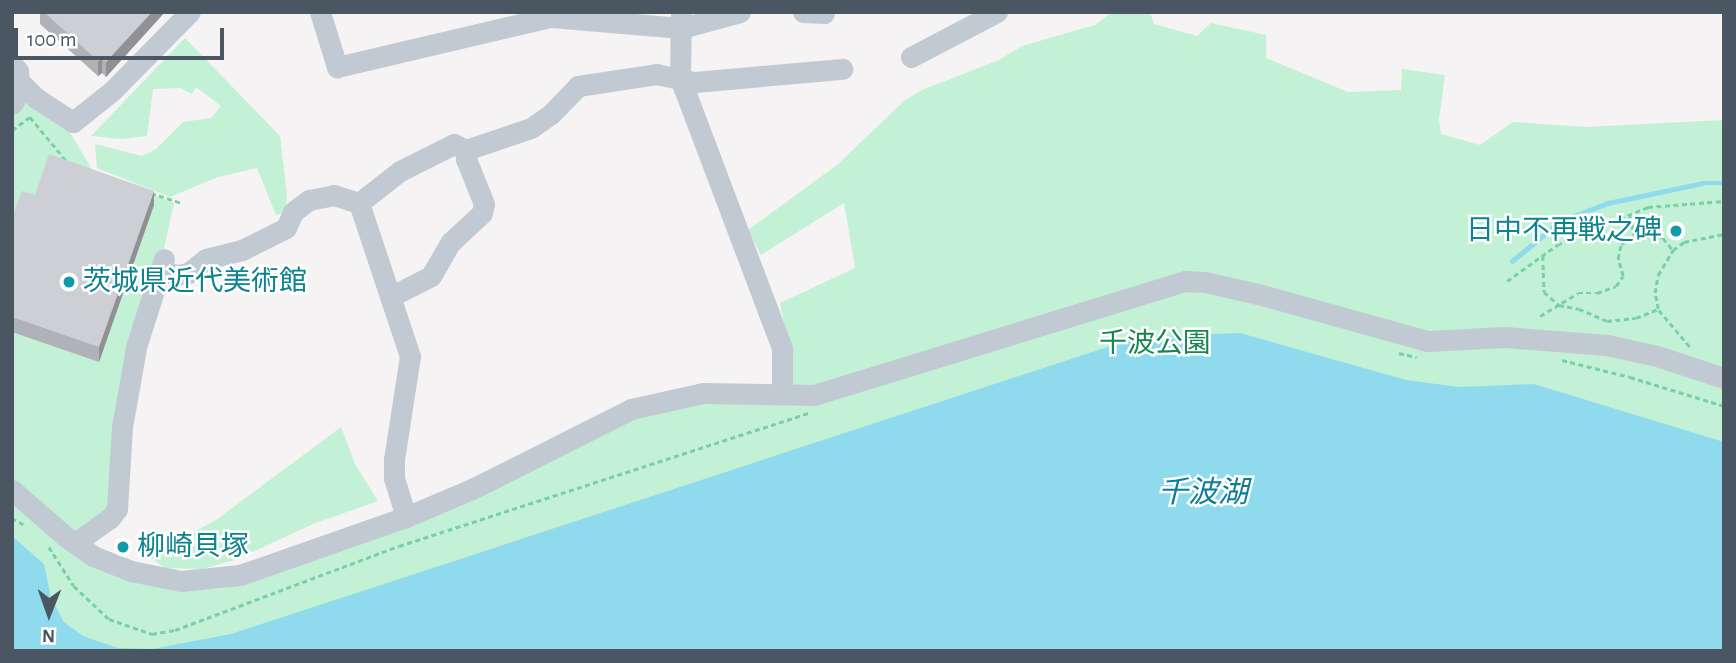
<!DOCTYPE html>
<meta charset="utf-8">
<style>
body{margin:0}
#map{position:relative;width:1736px;height:663px;overflow:hidden;background:#f5f3f3;font-family:"Alegreya Sans","Noto Sans JP",sans-serif}
div>[style]{position:absolute}
.green>*{inset:0;background:#c3f1d5}
.water>*{inset:0;background:#90daee}
.stream>*{height:4.5px;margin:-2.25px;padding:0 2.25px;transform-origin:2.25px;border-radius:2.25px;background:#90daee}
.path>*{height:2.5px;margin-top:-1.25px;transform-origin:0;background:repeating-linear-gradient(90deg,#7ad0a6 0 5px,transparent 0 8.5px)}
.minor>*{height:21px;margin:-10.5px;padding:0 10.5px;transform-origin:10.5px;border-radius:10.5px;background:#c1cad2}
.wall>*{inset:0;background:#b0b2b7}
.shaded-wall>*{inset:0;background:#909195}
.building>*{inset:0;background:#cdcfd5}
.dots>*{width:19px;height:19px;translate:-50% -50%;box-sizing:border-box;border:4px solid #fff;border-radius:50%}
span{translate:-50% -50%;white-space:nowrap;text-align:center;line-height:1.15;-webkit-text-stroke:5px #fff;paint-order:stroke}
.culture-label{font-size:28px;color:#0d838f}
.right{translate:-100% -50%;text-align:right}
.left{translate:0 -50%;text-align:left}
.park-label{font-size:28px;color:#17864f}
.water-label{font-size:30px;color:#0c7c9b;font-style:italic}
.frame{position:absolute;inset:0;border:14px solid #4a5661;pointer-events:none}
.north{position:absolute;left:14px;top:579px;width:70px;height:70px;-webkit-text-stroke:5px #fff;paint-order:stroke;rotate:181deg;font-size:19px;font-weight:700;line-height:28px;text-align:center;color:#4a5661}
.north::after{content:'';display:block;margin:auto;width:24px;height:32px;background:#4a5661;clip-path:polygon(50% 0,100% 100%,50% 72%,0 100%)}
.scale{position:absolute;left:14px;top:28px;width:210px;height:32px;box-sizing:border-box;border:4px solid #4a5661;border-top:0;padding-left:9px;font-size:21px;line-height:24px;white-space:nowrap;color:#4a5661;-webkit-text-stroke:5px #fff;paint-order:stroke}
</style>
<div id="map">
<div class="green">
<i style="clip-path:polygon(1112px 12px,1150px 12px,1154px 24px,1197px 36px,1211px 23px,1266px 35px,1266px 58px,1348px 92px,1401px 90px,1402px 69px,1445px 75px,1439px 119px,1441px 134px,1480px 145px,1513px 122px,1585px 127px,1724px 120px,1724px 651px,12px 651px,12px 114px,31px 101px,69px 131px,93px 171px,174px 203px,107px 508px,69px 547px,157px 585px,196px 590px,224px 588px,272px 574px,461px 506px,637px 417px,708px 401px,789px 400px,786px 334px,780px 303px,855px 268px,844px 203px,761px 255px,748px 230px,837px 165px,904px 101px,922px 90px,999px 60px,1022px 46px,1095px 25px)"></i>
<i style="clip-path:polygon(185px 38px,280px 136px,287px 196px,285px 213px,276px 215px,257px 168px,218px 177px,170px 197px,97px 168px,95px 144px,142px 156px,156px 149px,183px 122px,211px 118px,221px 106px,196px 87px,192px 94px,180px 88px,153px 89px,147px 136px,121px 139px,91px 136px)"></i>
<i style="clip-path:polygon(341px 427px,355px 464px,378px 501px,313px 524px,235px 560px,202px 569px,165px 568px,149px 556px,216px 520px)"></i>
</div>
<div class="water">
<i style="clip-path:polygon(1240px 333px,1406px 380px,1459px 387px,1534px 384px,1724px 442px,1724px 651px,12px 651px,12px 536px,44px 564px,51px 598px,64px 622px,83px 636px,118px 648px,152px 649px,231px 634px,1138px 337px)"></i>
</div>
<div class="stream">
<i style="left:1512px;top:261px;width:63px;rotate:-39.2deg"></i>
<i style="left:1561px;top:221px;width:50px;rotate:-21deg"></i>
<i style="left:1608px;top:203px;width:97px;rotate:-11.9deg"></i>
<i style="left:1703px;top:183px;width:21px"></i>
</div>
<div class="path">
<i style="left:12px;top:130px;width:22px;rotate:-36deg"></i>
<i style="left:30px;top:117px;width:61px;rotate:50.3deg"></i>
<i style="left:151px;top:193px;width:32px;rotate:18deg"></i>
<i style="left:1630px;top:216px;width:23px;rotate:77deg"></i>
<i style="left:1543px;top:256px;width:36px;rotate:88deg"></i>
<i style="left:1544px;top:292px;width:20px;rotate:41deg"></i>
<i style="left:1559px;top:305px;width:20px;rotate:11deg"></i>
<i style="left:1579px;top:309px;width:30px;rotate:23deg"></i>
<i style="left:1607px;top:321px;width:29px;rotate:-6deg"></i>
<i style="left:1636px;top:318px;width:24px;rotate:-22deg"></i>
<i style="left:1658px;top:309px;width:16px;rotate:-101deg"></i>
<i style="left:1655px;top:293px;width:18px;rotate:-81deg"></i>
<i style="left:1658px;top:275px;width:29px;rotate:-59deg"></i>
<i style="left:1673px;top:250px;width:14px;rotate:-36deg"></i>
<i style="left:1684px;top:242px;width:41px;rotate:-11.3deg"></i>
<i style="left:1507px;top:281px;width:62px;rotate:-35.8deg"></i>
<i style="left:1557px;top:245px;width:99px;rotate:-22.7deg"></i>
<i style="left:1648px;top:207px;width:76px;rotate:-4.5deg"></i>
<i style="left:1659px;top:310px;width:50px;rotate:49.9deg"></i>
<i style="left:1540px;top:316px;width:44px;rotate:-31.2deg"></i>
<i style="left:1578px;top:293px;width:19px"></i>
<i style="left:1597px;top:293px;width:20px;rotate:-20deg"></i>
<i style="left:1616px;top:286px;width:12px;rotate:-55deg"></i>
<i style="left:1623px;top:276px;width:18px;rotate:-106deg"></i>
<i style="left:1618px;top:259px;width:15px;rotate:-79deg"></i>
<i style="left:1621px;top:244px;width:15px;rotate:-23deg"></i>
<i style="left:1635px;top:238px;width:28px"></i>
<i style="left:1663px;top:238px;width:16px;rotate:50deg"></i>
<i style="left:1399px;top:353px;width:18px;rotate:13deg"></i>
<i style="left:1562px;top:360px;width:70px;rotate:14deg"></i>
<i style="left:1630px;top:377px;width:98px;rotate:17.1deg"></i>
<i style="left:12px;top:518px;width:13px;rotate:29deg"></i>
<i style="left:49px;top:547px;width:46px;rotate:57.3deg"></i>
<i style="left:74px;top:586px;width:48px;rotate:43.3deg"></i>
<i style="left:109px;top:619px;width:46px;rotate:19.2deg"></i>
<i style="left:152px;top:634px;width:23px;rotate:-10deg"></i>
<i style="left:175px;top:630px;width:239px;rotate:-20.6deg"></i>
<i style="left:399px;top:546px;width:431px;rotate:-18deg"></i>
</div>
<div class="minor">
<i style="left:320px;top:12px;width:58px;rotate:72.8deg"></i>
<i style="left:337px;top:67px;width:220px;rotate:-13.2deg"></i>
<i style="left:551px;top:17px;width:131px;rotate:4.8deg"></i>
<i style="left:682px;top:28px;width:60px;rotate:-15.4deg"></i>
<i style="left:681px;top:12px;width:66px;rotate:90.9deg"></i>
<i style="left:680px;top:78px;width:289px;rotate:69.3deg"></i>
<i style="left:782px;top:348px;width:46px;rotate:90deg"></i>
<i style="left:803px;top:12px;width:21px;rotate:3deg"></i>
<i style="left:911px;top:57px;width:97px;rotate:-27.6deg"></i>
<i style="left:12px;top:64px;width:9px;rotate:49deg"></i>
<i style="left:18px;top:71px;width:21px;rotate:85deg"></i>
<i style="left:20px;top:92px;width:14px;rotate:124deg"></i>
<i style="left:20px;top:82px;width:23px;rotate:45deg"></i>
<i style="left:36px;top:98px;width:44px;rotate:33deg"></i>
<i style="left:73px;top:122px;width:50px;rotate:-38.5deg"></i>
<i style="left:112px;top:91px;width:111px;rotate:-45.4deg"></i>
<i style="left:359px;top:203px;width:52px;rotate:-38deg"></i>
<i style="left:400px;top:171px;width:60px;rotate:-26.6deg"></i>
<i style="left:454px;top:144px;width:13px;rotate:27deg"></i>
<i style="left:466px;top:150px;width:69px;rotate:-18.7deg"></i>
<i style="left:531px;top:128px;width:24px;rotate:-35deg"></i>
<i style="left:551px;top:114px;width:39px;rotate:-46deg"></i>
<i style="left:578px;top:86px;width:79px;rotate:-8.7deg"></i>
<i style="left:656px;top:74px;width:40px;rotate:12deg"></i>
<i style="left:695px;top:82px;width:148px;rotate:-5.1deg"></i>
<i style="left:161px;top:270px;width:16px;rotate:18deg"></i>
<i style="left:176px;top:275px;width:12px;rotate:-9deg"></i>
<i style="left:188px;top:273px;width:23px;rotate:-38deg"></i>
<i style="left:206px;top:259px;width:37px;rotate:-14deg"></i>
<i style="left:242px;top:250px;width:49px;rotate:-26.6deg"></i>
<i style="left:286px;top:228px;width:17px;rotate:-66deg"></i>
<i style="left:293px;top:212px;width:20px;rotate:-37deg"></i>
<i style="left:309px;top:200px;width:25px;rotate:-11deg"></i>
<i style="left:334px;top:195px;width:26px;rotate:18deg"></i>
<i style="left:359px;top:203px;width:161px;rotate:71.6deg"></i>
<i style="left:410px;top:356px;width:104px;rotate:98.8deg"></i>
<i style="left:394px;top:459px;width:19px;rotate:90deg"></i>
<i style="left:394px;top:478px;width:41px;rotate:72.9deg"></i>
<i style="left:390px;top:297px;width:46px;rotate:-27.1deg"></i>
<i style="left:431px;top:276px;width:39px;rotate:-60deg"></i>
<i style="left:451px;top:242px;width:42px;rotate:-43.1deg"></i>
<i style="left:482px;top:213px;width:9px;rotate:-77deg"></i>
<i style="left:484px;top:204px;width:48px;rotate:-111.8deg"></i>
<i style="left:466px;top:159px;width:9px;rotate:-90deg"></i>
<i style="left:12px;top:490px;width:72px;rotate:41deg"></i>
<i style="left:66px;top:537px;width:33px;rotate:35deg"></i>
<i style="left:93px;top:556px;width:41px;rotate:21.5deg"></i>
<i style="left:131px;top:571px;width:51px;rotate:11.3deg"></i>
<i style="left:181px;top:581px;width:59px;rotate:-5.8deg"></i>
<i style="left:240px;top:575px;width:176px;rotate:-19.3deg"></i>
<i style="left:406px;top:517px;width:72px;rotate:-23deg"></i>
<i style="left:472px;top:489px;width:178px;rotate:-26.7deg"></i>
<i style="left:631px;top:409px;width:74px;rotate:-12.5deg"></i>
<i style="left:703px;top:393px;width:111px;rotate:1deg"></i>
<i style="left:814px;top:395px;width:388px;rotate:-17.1deg"></i>
<i style="left:1185px;top:281px;width:20px;rotate:3deg"></i>
<i style="left:1205px;top:282px;width:54px;rotate:12.8deg"></i>
<i style="left:1258px;top:294px;width:176px;rotate:15.5deg"></i>
<i style="left:1428px;top:341px;width:77px;rotate:-3deg"></i>
<i style="left:1505px;top:337px;width:102px;rotate:4.5deg"></i>
<i style="left:1607px;top:345px;width:51px;rotate:12.4deg"></i>
<i style="left:1657px;top:356px;width:71px;rotate:18.2deg"></i>
<i style="left:75px;top:543px;width:43px;rotate:-35.5deg"></i>
<i style="left:110px;top:518px;width:11px;rotate:-52deg"></i>
<i style="left:117px;top:509px;width:82px;rotate:-86.5deg"></i>
<i style="left:122px;top:427px;width:46px;rotate:-79.9deg"></i>
<i style="left:130px;top:382px;width:36px;rotate:-80deg"></i>
<i style="left:136px;top:347px;width:92px;rotate:-72.3deg"></i>
</div>
<div class="wall">
<i style="clip-path:polygon(40px 12px,165px 12px,106px 77px,102px 73px,98px 76px,40px 24px)"></i>
<i style="clip-path:polygon(35px 195px,154px 205px,99px 362px,12px 332px,12px 218px)"></i>
</div>
<div class="shaded-wall">
<i style="clip-path:polygon(152px 12px,165px 12px,106px 77px,106px 62px)"></i>
<i style="clip-path:polygon(102px 58px,102px 73px,98px 76px,98px 61px)"></i>
<i style="clip-path:polygon(154px 191px,154px 205px,99px 362px,99px 347px)"></i>
</div>
<div class="building">
<i style="clip-path:polygon(44px 12px,152px 12px,106px 62px,102px 58px,98px 61px)"></i>
<i style="clip-path:polygon(49px 154px,154px 191px,99px 347px,12px 317px,12px 218px,22px 191px,35px 195px)"></i>
</div>
<div class="dots">
<i style="left:1676px;top:231px;background:#0f9aa8"></i>
<i style="left:69px;top:282px;background:#0f9aa8"></i>
<i style="left:123px;top:547px;background:#0f9aa8"></i>
</div>
<div class="culture-label">
<span class="right" style="left:1662px;top:231px">日中不再戦之碑</span>
<span class="left" style="left:83px;top:282px">茨城県近代美術館</span>
<span class="left" style="left:137px;top:547px">柳崎貝塚</span>
</div>
<div class="park-label">
<span style="left:1155px;top:344px">千波公園</span>
</div>
<div class="water-label">
<span style="left:1203px;top:493px">千波湖</span>
</div>
<div class="frame"></div>
<div class="north">N</div>
<div class="scale">100 m</div>
</div>
